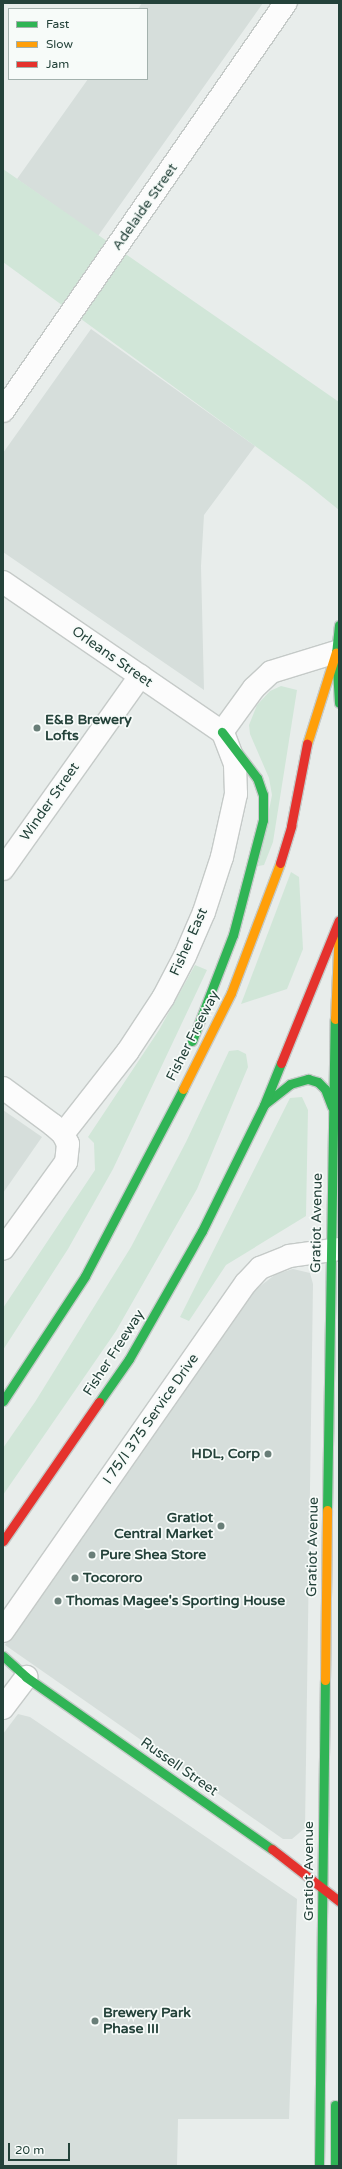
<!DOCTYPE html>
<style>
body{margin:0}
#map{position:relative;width:342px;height:2169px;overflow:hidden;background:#e8edeb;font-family:"Varela Round",sans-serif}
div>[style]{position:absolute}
.built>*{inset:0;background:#d6dedb}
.green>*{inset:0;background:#d1e6d8}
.roads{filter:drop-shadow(1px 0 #c5cac8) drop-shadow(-1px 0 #c5cac8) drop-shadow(0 1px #c5cac8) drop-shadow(0 -1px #c5cac8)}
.street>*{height:22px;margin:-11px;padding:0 11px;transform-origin:11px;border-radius:11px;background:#fcfcfc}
.fast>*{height:9px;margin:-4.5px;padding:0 4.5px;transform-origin:4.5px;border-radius:4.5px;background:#30b455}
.slow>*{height:9px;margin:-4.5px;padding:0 4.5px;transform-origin:4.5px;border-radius:4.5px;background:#ff9f0a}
.jam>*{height:9px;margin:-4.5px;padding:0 4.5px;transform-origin:4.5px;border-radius:4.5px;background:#e5322d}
.dots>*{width:11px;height:11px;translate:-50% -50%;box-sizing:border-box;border:2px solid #f7fbf9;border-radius:50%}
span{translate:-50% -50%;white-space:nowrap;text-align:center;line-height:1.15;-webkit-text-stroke:3.5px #f7fbf9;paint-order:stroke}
.street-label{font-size:14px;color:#24423a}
.poi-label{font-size:14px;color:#24423a;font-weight:700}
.left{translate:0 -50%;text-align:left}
.right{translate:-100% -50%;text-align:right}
.frame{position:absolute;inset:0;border:4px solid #24423a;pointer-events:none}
.legend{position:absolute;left:8px;top:8px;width:140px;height:72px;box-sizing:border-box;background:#f7fbf9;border:1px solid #a3b1ad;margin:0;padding:5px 7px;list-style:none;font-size:12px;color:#24423a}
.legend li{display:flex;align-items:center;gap:8px;height:20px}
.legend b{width:20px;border:1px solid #a3b1ad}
.scale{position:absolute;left:8px;top:2143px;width:62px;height:18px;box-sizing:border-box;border:2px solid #24423a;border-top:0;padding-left:5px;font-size:12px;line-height:14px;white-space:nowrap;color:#24423a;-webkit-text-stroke:3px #f7fbf9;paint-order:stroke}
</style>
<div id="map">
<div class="built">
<i style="clip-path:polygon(142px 3px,263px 3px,98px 236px,17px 179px,88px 79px,147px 79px,147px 9px,138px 9px)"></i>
<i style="clip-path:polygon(91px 329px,255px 446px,204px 515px,201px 566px,204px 690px,3px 552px,3px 453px)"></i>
<i style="clip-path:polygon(3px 1110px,42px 1137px,3px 1193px)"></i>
<i style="clip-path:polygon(293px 1269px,310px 1273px,313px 1284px,305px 1828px,292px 1839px,283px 1839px,5px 1645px,255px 1290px,276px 1274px)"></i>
<i style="clip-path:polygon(18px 1714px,30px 1717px,297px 1899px,289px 2119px,178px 2119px,177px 2166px,3px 2166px,3px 1734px)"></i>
</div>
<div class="green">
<i style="clip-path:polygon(3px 169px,339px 402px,339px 510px,307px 484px,3px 262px)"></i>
<i style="clip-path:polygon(281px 686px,297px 690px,273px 842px,264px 865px,258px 866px,272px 795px,269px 778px,250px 734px,249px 725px,257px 705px,270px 691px)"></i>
<i style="clip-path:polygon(291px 872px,299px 877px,303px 949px,287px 989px,241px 1004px)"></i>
<i style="clip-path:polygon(195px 965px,207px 970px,113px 1169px,68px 1249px,3px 1350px,3px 1308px,95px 1170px,94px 1143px,88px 1137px,159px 1030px)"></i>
<i style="clip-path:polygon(238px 1050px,246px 1054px,248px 1067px,197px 1189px,116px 1331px,3px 1495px,3px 1448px,35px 1402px,131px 1247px,186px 1142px,229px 1051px)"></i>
<i style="clip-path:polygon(302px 1097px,308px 1110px,306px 1216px,226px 1265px,189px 1321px,180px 1317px,290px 1098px)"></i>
</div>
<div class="roads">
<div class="street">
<i style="left:3px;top:411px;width:497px;rotate:-55.3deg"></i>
<i style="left:3px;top:582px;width:265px;rotate:34.4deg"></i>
<i style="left:222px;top:732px;width:54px;rotate:-54deg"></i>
<i style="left:254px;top:688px;width:23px;rotate:-43deg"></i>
<i style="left:271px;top:672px;width:68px;rotate:-17.1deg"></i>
<i style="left:3px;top:869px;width:237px;rotate:-54.6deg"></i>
<i style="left:3px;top:1088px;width:62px;rotate:36.5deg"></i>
<i style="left:53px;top:1125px;width:13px;rotate:42deg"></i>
<i style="left:63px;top:1134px;width:11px;rotate:63deg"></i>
<i style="left:68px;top:1144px;width:18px;rotate:96deg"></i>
<i style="left:66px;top:1162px;width:107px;rotate:125.9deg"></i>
<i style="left:63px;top:1134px;width:105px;rotate:-51.9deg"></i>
<i style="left:128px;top:1051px;width:64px;rotate:-56.6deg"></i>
<i style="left:163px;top:998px;width:47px;rotate:-62.4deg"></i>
<i style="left:185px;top:956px;width:48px;rotate:-66.6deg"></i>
<i style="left:204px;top:912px;width:58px;rotate:-71.9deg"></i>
<i style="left:222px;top:857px;width:65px;rotate:-77.5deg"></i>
<i style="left:236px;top:794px;width:30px;rotate:-92deg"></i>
<i style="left:235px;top:764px;width:30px;rotate:-111deg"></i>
<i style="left:3px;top:1631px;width:424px;rotate:-55.1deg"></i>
<i style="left:246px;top:1283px;width:21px;rotate:-47deg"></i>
<i style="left:260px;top:1268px;width:31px;rotate:-22deg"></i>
<i style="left:289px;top:1256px;width:50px;rotate:-8deg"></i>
<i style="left:3px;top:1708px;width:39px;rotate:-53deg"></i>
</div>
<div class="fast">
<i style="left:339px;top:625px;width:27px;rotate:96deg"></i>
<i style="left:336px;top:652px;width:51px;rotate:86.6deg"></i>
<i style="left:192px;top:1041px;width:114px;rotate:-68.9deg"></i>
<i style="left:233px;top:935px;width:119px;rotate:-75.4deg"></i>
<i style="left:263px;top:820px;width:25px;rotate:-90deg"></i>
<i style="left:263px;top:795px;width:18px;rotate:-109deg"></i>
<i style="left:257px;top:778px;width:58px;rotate:-127.3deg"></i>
<i style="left:266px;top:1103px;width:31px;rotate:-38deg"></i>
<i style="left:290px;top:1084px;width:19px;rotate:-16deg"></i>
<i style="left:308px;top:1079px;width:10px;rotate:17deg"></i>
<i style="left:318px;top:1082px;width:10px;rotate:45deg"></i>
<i style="left:325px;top:1089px;width:19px;rotate:69deg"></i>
<i style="left:3px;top:1401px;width:149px;rotate:-56.7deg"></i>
<i style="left:85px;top:1276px;width:211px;rotate:-62.3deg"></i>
<i style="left:99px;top:1402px;width:52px;rotate:-55.1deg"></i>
<i style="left:129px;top:1359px;width:147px;rotate:-60.3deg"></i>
<i style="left:202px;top:1231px;width:140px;rotate:-63.8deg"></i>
<i style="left:264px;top:1105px;width:45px;rotate:-68deg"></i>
<i style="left:327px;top:1510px;width:491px;rotate:-89.1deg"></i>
<i style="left:3px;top:1656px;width:31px;rotate:42deg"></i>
<i style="left:26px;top:1677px;width:300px;rotate:35deg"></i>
<i style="left:335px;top:2105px;width:61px;rotate:90deg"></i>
<i style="left:319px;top:2166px;width:486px;rotate:-89.3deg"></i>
</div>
<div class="slow">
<i style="left:307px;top:744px;width:96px;rotate:-72.5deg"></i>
<i style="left:335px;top:1019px;width:91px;rotate:-87.5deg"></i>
<i style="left:183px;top:1089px;width:107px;rotate:-63.4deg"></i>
<i style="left:231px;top:993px;width:139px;rotate:-69.3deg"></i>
<i style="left:325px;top:1680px;width:170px;rotate:-89.3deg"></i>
</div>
<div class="jam">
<i style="left:280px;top:863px;width:39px;rotate:-73deg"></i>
<i style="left:291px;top:826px;width:84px;rotate:-79deg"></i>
<i style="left:281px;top:1063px;width:154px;rotate:-67.9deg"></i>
<i style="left:3px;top:1541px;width:169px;rotate:-55.4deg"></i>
<i style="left:272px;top:1849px;width:85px;rotate:37.8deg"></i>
</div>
</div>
<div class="dots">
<i style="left:37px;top:728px;background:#697e78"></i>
<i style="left:268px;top:1454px;background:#697e78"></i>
<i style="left:221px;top:1526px;background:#697e78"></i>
<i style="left:92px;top:1555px;background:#697e78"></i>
<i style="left:75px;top:1578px;background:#697e78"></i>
<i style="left:58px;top:1601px;background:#697e78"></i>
<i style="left:95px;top:2021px;background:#697e78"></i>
</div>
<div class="street-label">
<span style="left:145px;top:207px;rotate:-55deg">Adelaide Street</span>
<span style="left:112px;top:657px;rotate:35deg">Orleans Street</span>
<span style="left:50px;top:802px;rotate:-55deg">Winder Street</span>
<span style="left:189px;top:942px;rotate:-66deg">Fisher East</span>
<span style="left:193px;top:1036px;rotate:-63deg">Fisher Freeway</span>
<span style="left:317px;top:1223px;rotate:-89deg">Gratiot Avenue</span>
<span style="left:114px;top:1353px;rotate:-57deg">Fisher Freeway</span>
<span style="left:151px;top:1419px;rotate:-55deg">I 75/I 375 Service Drive</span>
<span style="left:313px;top:1547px;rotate:-89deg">Gratiot Avenue</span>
<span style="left:179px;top:1767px;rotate:35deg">Russell Street</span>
<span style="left:309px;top:1871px;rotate:-90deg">Gratiot Avenue</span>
</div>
<div class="poi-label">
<span class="left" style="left:45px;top:728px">E&amp;B Brewery<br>Lofts</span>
<span class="right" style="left:260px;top:1454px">HDL, Corp</span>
<span class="right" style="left:213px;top:1526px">Gratiot<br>Central Market</span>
<span class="left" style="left:100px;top:1555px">Pure Shea Store</span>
<span class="left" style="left:83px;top:1578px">Tocororo</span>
<span class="left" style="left:66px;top:1601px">Thomas Magee's Sporting House</span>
<span class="left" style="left:103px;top:2021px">Brewery Park<br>Phase III</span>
</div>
<div class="frame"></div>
<ul class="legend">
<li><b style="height:5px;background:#30b455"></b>Fast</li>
<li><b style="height:5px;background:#ff9f0a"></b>Slow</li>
<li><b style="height:5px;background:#e5322d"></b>Jam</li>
</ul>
<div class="scale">20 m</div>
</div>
